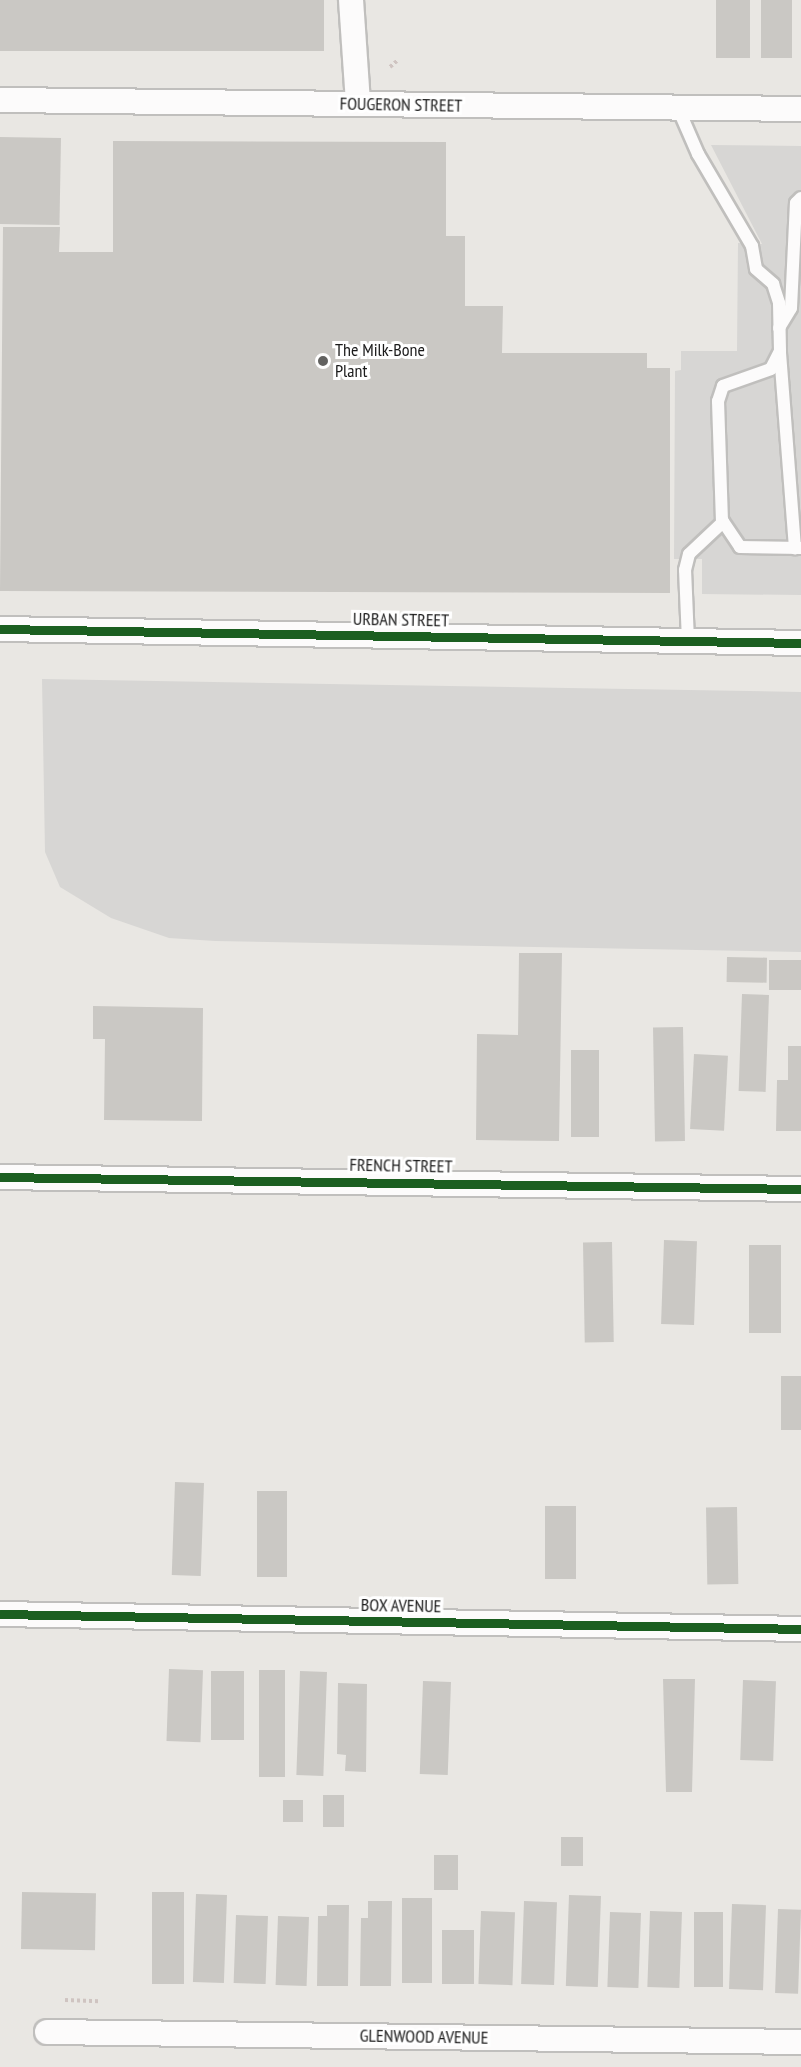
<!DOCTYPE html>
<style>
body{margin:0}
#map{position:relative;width:801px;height:2067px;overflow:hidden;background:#e9e7e3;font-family:"PT Sans Narrow",sans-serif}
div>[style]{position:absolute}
.religious>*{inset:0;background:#d7d6d4}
.building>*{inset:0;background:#cac8c4;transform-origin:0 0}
.path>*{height:4px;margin-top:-2px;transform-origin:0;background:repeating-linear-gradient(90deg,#cfc4c1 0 3px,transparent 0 6px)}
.roads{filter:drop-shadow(2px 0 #c0bfbd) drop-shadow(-2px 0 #c0bfbd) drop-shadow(0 2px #c0bfbd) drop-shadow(0 -2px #c0bfbd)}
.lane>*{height:12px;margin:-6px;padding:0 6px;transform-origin:6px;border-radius:6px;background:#fcfbfb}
.street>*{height:24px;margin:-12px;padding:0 12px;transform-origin:12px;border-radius:12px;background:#fcfbfb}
.cycleway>*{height:9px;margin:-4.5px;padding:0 4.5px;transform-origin:4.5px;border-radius:4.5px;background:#1b5e20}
.dots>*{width:16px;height:16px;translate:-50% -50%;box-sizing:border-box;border:3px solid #fff;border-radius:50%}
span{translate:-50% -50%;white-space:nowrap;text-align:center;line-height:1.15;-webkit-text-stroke:6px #fff;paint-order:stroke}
.street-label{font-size:18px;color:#1a1a1a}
.poi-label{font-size:18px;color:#1a1a1a}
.left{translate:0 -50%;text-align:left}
</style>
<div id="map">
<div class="religious">
<i style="clip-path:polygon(711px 145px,801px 146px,801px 595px,702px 594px,702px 559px,674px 559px,675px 371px,681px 370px,681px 351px,737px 351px,738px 243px,762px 244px)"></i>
<i style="clip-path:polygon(42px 679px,801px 692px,801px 952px,215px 941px,169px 938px,111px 918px,60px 887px,45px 852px)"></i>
</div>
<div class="building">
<i style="left:0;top:0;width:324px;height:51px"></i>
<i style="left:716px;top:0;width:34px;height:58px"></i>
<i style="left:761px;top:0;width:31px;height:58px"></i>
<i style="left:0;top:137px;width:61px;height:87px;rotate:1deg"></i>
<i style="clip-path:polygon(113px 141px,446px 142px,446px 236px,465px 236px,465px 306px,503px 306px,502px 353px,647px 353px,647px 368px,670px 368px,670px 593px,0 591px,3px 227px,60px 227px,59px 252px,113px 252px)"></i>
<i style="clip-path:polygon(519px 953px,562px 953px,559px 1141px,476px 1140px,477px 1034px,518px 1035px)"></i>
<i style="left:727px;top:957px;width:40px;height:25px;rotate:1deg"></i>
<i style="left:769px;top:960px;width:32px;height:30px"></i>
<i style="left:742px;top:994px;width:27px;height:97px;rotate:2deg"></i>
<i style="clip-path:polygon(93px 1006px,203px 1008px,202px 1121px,104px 1120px,105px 1039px,93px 1039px)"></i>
<i style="left:683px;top:1027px;width:114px;height:30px;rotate:89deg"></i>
<i style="clip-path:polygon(788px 1046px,801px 1046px,801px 1131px,776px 1131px,777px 1080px,788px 1080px)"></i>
<i style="left:571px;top:1050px;width:28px;height:87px"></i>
<i style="left:694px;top:1054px;width:34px;height:75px;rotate:3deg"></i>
<i style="left:664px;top:1240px;width:33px;height:84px;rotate:2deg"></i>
<i style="left:612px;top:1242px;width:100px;height:29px;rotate:89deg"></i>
<i style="left:749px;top:1245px;width:32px;height:88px"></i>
<i style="left:801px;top:1376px;width:54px;height:20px;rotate:90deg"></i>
<i style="left:175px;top:1482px;width:29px;height:93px;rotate:2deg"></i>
<i style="left:257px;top:1491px;width:30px;height:86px"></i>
<i style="left:545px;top:1506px;width:31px;height:73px"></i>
<i style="left:737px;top:1507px;width:77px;height:31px;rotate:89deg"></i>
<i style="left:169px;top:1669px;width:34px;height:72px;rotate:2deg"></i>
<i style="left:259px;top:1670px;width:26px;height:107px"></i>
<i style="left:211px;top:1671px;width:33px;height:69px"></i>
<i style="left:300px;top:1671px;width:27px;height:104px;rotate:2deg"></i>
<i style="clip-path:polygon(663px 1679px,695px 1679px,692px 1792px,666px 1792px)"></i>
<i style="left:743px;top:1680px;width:33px;height:80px;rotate:2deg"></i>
<i style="left:423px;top:1681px;width:28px;height:93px;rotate:2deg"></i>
<i style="clip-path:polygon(338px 1683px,367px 1684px,366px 1772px,345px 1771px,346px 1755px,337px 1754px)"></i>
<i style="left:323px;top:1795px;width:21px;height:32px"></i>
<i style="left:283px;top:1800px;width:20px;height:22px"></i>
<i style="left:561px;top:1837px;width:22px;height:29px"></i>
<i style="left:434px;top:1855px;width:24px;height:35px"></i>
<i style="left:22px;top:1892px;width:74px;height:57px;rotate:1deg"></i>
<i style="left:152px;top:1892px;width:32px;height:92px"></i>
<i style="left:196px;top:1894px;width:31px;height:88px;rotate:2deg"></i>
<i style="left:569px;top:1895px;width:32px;height:91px;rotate:2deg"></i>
<i style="left:402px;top:1898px;width:30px;height:85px"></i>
<i style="clip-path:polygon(368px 1901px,392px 1901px,391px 1986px,360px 1986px,361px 1918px,368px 1918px)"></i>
<i style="left:524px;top:1901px;width:33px;height:83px;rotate:2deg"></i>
<i style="left:732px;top:1904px;width:34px;height:85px;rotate:2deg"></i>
<i style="clip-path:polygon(327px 1905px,349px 1905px,348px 1986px,317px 1986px,318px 1916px,327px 1916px)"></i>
<i style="left:778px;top:1909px;width:23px;height:84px;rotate:2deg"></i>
<i style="left:481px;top:1911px;width:34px;height:73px;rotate:2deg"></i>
<i style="left:650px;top:1911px;width:32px;height:76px;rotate:2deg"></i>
<i style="left:610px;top:1912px;width:31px;height:75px;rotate:2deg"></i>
<i style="left:694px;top:1912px;width:29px;height:75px"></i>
<i style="left:236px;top:1915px;width:32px;height:68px;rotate:2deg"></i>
<i style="left:278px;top:1916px;width:31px;height:69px;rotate:2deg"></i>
<i style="left:474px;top:1930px;width:54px;height:32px;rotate:90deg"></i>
</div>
<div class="path">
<i style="left:390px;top:67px;width:9px;rotate:-41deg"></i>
<i style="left:65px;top:2000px;width:34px;rotate:2deg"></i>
</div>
<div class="roads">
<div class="lane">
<i style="left:678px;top:108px;width:50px;rotate:66.5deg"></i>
<i style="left:698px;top:154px;width:107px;rotate:59.6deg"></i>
<i style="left:752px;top:246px;width:23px;rotate:80deg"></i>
<i style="left:756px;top:269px;width:23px;rotate:41deg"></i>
<i style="left:773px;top:284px;width:20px;rotate:72deg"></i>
<i style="left:779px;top:303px;width:48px;rotate:88.8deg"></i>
<i style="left:780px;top:351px;width:20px;rotate:117deg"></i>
<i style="left:771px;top:369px;width:51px;rotate:160.5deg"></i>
<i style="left:723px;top:386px;width:16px;rotate:108deg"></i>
<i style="left:718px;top:401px;width:119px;rotate:88.1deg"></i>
<i style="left:722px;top:520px;width:32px;rotate:56deg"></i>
<i style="left:740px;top:547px;width:61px;rotate:0.9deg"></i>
<i style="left:779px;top:328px;width:23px;rotate:-59deg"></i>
<i style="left:791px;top:308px;width:105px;rotate:-87.3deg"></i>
<i style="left:796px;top:203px;width:7px;rotate:-45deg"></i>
<i style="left:780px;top:353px;width:196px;rotate:85.6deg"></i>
<i style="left:688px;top:641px;width:71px;rotate:-92.4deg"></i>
<i style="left:685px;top:570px;width:16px;rotate:-76deg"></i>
<i style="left:689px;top:554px;width:47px;rotate:-43.3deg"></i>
</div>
<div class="street">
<i style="left:351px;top:0;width:104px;rotate:86.1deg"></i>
<i style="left:0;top:100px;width:801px;rotate:0.64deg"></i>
<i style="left:0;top:629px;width:801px;rotate:1deg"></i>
<i style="left:0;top:1177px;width:801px;rotate:0.86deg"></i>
<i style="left:0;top:1614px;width:801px;rotate:1.07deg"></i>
<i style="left:47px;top:2032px;width:754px;rotate:0.76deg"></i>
</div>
</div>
<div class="cycleway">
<i style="left:0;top:629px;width:801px;rotate:1deg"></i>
<i style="left:0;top:1177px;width:801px;rotate:0.86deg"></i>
<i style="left:0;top:1614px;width:801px;rotate:1.07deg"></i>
</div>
<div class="dots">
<i style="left:323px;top:361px;background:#626260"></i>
</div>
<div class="street-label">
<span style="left:401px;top:105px;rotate:1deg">FOUGERON STREET</span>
<span style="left:401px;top:620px;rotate:1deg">URBAN STREET</span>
<span style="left:401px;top:1166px;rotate:1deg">FRENCH STREET</span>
<span style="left:401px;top:1606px;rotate:1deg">BOX AVENUE</span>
<span style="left:424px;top:2037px;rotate:1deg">GLENWOOD AVENUE</span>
</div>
<div class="poi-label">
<span class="left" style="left:335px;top:361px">The Milk-Bone<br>Plant</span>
</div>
</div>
